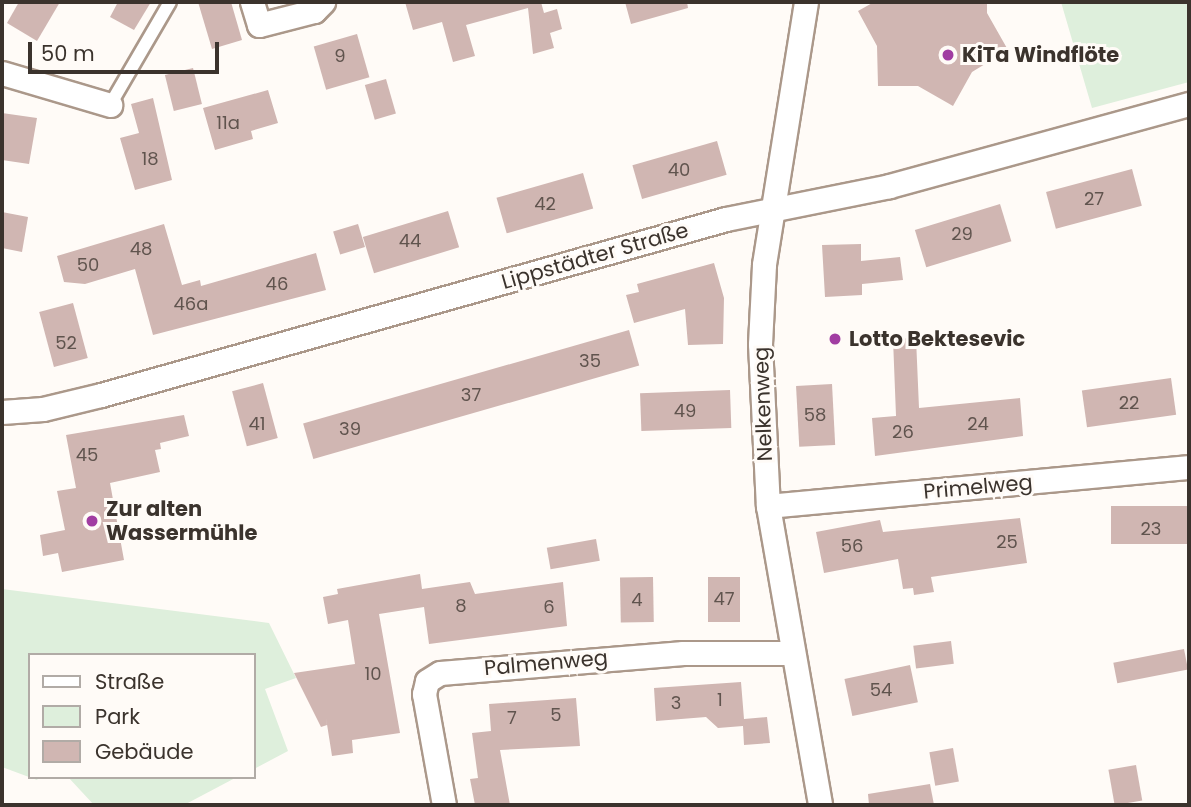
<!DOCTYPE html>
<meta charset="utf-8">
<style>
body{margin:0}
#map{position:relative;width:1191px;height:807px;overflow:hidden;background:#fffbf7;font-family:Poppins,sans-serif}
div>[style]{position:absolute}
.green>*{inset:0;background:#deefdc}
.building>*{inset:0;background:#d0b6b2;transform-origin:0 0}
.roads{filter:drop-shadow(2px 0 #ab988a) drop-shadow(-2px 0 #ab988a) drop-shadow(0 2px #ab988a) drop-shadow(0 -2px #ab988a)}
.lane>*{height:12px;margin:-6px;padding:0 6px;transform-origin:6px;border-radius:6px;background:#fff}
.street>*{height:23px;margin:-11.5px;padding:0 11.5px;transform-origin:11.5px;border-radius:11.5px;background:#fff}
.dots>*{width:19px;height:19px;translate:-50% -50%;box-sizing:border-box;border:4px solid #fffbf7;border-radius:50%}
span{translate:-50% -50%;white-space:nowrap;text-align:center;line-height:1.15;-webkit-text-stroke:6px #fffbf7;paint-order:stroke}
.number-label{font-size:18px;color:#60544e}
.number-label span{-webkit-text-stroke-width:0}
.poi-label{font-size:21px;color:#3b332d;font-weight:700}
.left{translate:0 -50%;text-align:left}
.street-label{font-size:21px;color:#3b332d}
.frame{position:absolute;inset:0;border:4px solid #3b332d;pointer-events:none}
.legend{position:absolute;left:28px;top:653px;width:228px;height:126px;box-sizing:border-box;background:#fffbf7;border:2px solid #b1aba6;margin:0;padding:9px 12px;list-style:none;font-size:21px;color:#3b332d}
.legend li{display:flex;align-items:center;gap:14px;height:35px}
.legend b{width:35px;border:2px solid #b1aba6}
.scale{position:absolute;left:28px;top:42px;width:191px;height:32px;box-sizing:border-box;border:4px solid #3b332d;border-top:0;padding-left:9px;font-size:21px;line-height:24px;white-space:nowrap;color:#3b332d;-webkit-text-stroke:5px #fffbf7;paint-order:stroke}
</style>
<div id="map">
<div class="green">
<i style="clip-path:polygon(1061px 2px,1189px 2px,1189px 82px,1092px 108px)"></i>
<i style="clip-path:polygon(2px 589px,269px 623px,296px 678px,265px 689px,288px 751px,254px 769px,254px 655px,30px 655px,30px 777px,39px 777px,37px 780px,2px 767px)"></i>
<i style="clip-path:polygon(68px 777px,237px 777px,184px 805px,94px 805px)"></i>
</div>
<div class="building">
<i style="clip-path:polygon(19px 2px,60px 2px,37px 41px,7px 23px)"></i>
<i style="clip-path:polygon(118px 2px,151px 2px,134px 30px,110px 17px)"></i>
<i style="clip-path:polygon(198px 2px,231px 2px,242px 40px,212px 49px)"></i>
<i style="clip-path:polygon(405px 2px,541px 2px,544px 13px,557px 9px,562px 29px,550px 33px,554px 48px,533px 54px,528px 8px,466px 25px,475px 56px,453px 62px,442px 22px,413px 30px)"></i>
<i style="clip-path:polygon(625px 2px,687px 2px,688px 8px,631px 24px)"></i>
<i style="clip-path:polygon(874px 2px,987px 2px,987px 13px,1008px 50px,972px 72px,953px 106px,918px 86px,878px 86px,877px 46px,858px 11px)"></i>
<i style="left:357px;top:34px;width:45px;height:45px;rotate:74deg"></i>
<i style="left:193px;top:68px;width:37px;height:29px;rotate:76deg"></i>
<i style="left:386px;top:79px;width:36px;height:22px;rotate:74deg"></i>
<i style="clip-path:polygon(268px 90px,278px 123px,251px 131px,253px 139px,215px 150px,203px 108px)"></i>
<i style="clip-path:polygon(153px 98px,172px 180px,135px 190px,120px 138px,139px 133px,131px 104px)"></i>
<i style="clip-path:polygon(2px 113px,37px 118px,29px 164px,2px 160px)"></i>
<i style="left:717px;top:141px;width:35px;height:88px;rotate:74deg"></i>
<i style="left:1132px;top:169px;width:38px;height:89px;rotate:75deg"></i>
<i style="left:583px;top:173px;width:37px;height:90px;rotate:74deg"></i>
<i style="left:1000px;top:204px;width:39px;height:89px;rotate:73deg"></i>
<i style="left:448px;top:211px;width:38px;height:89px;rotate:73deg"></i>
<i style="clip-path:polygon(2px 212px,28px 217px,22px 252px,2px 248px)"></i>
<i style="clip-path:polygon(164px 224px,182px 285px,200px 280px,201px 286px,316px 253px,326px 290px,153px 335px,135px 269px,85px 284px,64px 282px,57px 256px)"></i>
<i style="left:358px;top:224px;width:24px;height:26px;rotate:73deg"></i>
<i style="clip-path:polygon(861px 244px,861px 261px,900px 257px,903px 280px,862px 284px,862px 295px,825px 297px,822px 245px)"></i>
<i style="clip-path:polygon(714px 263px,724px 298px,723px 344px,688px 345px,685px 309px,634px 323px,626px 295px,639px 292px,637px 284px)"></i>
<i style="left:73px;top:303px;width:57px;height:35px;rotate:75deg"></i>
<i style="left:629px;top:330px;width:37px;height:339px;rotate:74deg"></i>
<i style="clip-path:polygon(916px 338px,919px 408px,1020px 398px,1023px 436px,875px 456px,872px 418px,896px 416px,893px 339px)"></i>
<i style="left:1171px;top:378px;width:37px;height:90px;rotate:82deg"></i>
<i style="left:263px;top:383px;width:57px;height:32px;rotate:75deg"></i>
<i style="left:832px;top:384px;width:61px;height:36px;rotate:87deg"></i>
<i style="left:730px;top:390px;width:38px;height:90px;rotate:88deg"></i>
<i style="clip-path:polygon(184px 415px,189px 436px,160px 443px,161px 449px,155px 450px,160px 472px,110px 483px,124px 560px,62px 572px,58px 553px,43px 556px,40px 535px,65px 530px,57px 491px,76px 488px,66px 435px)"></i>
<i style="left:1189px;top:506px;width:38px;height:78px;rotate:90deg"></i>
<i style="clip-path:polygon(1020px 518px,1027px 563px,931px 577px,934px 592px,914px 595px,913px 588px,903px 589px,898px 559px,824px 573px,816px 532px,880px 520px,883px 532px)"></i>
<i style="left:596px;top:539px;width:22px;height:50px;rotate:80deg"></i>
<i style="clip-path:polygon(420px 574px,422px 589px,470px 582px,475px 594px,563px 582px,567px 626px,429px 644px,424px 607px,379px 614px,400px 733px,352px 740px,353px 753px,332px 756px,326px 718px,327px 725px,321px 727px,294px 673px,355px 664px,348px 620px,328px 624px,323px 597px,338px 594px,337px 589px)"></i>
<i style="left:653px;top:577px;width:45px;height:33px;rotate:89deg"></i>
<i style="left:708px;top:577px;width:32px;height:45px"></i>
<i style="left:951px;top:641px;width:23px;height:38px;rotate:83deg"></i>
<i style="left:1184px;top:649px;width:21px;height:72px;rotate:79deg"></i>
<i style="left:910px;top:665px;width:38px;height:67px;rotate:78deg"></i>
<i style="clip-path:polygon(741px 682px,744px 719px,767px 717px,770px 743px,744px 745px,743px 726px,718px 728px,706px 717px,656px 721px,654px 688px)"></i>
<i style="clip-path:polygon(576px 698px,580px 746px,500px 750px,510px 805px,475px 805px,470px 779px,478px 778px,472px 733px,491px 731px,489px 704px)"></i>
<i style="left:953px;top:748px;width:34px;height:24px;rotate:80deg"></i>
<i style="left:1136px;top:765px;width:36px;height:28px;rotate:80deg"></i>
<i style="clip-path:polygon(930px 784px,934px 805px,869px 805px,868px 794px)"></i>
</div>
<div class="roads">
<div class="lane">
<i style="left:110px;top:105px;width:119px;rotate:-59.8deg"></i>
</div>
<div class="street">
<i style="left:252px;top:2px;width:24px;rotate:73deg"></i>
<i style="left:259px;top:25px;width:57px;rotate:-14.3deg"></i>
<i style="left:314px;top:11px;width:13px;rotate:-45deg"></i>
<i style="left:806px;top:2px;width:266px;rotate:99.1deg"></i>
<i style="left:764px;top:265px;width:79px;rotate:92.9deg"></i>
<i style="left:760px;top:344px;width:162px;rotate:87.2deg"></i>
<i style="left:768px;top:506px;width:303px;rotate:80.1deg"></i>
<i style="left:2px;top:73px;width:113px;rotate:16.5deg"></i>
<i style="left:2px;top:412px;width:41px;rotate:-4.2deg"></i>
<i style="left:43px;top:409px;width:60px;rotate:-13.6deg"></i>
<i style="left:101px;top:395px;width:649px;rotate:-15.73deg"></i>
<i style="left:726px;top:219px;width:166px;rotate:-11.4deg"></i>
<i style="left:889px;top:186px;width:311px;rotate:-15.3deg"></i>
<i style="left:768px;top:506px;width:423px;rotate:-5.3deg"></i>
<i style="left:444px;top:805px;width:113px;rotate:-100.2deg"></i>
<i style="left:424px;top:694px;width:13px;rotate:-77deg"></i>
<i style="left:427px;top:681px;width:15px;rotate:-32deg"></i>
<i style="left:440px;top:673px;width:244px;rotate:-4.7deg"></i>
<i style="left:683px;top:653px;width:110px"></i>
</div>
</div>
<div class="dots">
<i style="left:948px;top:55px;background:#a13da2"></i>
<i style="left:835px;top:339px;background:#a13da2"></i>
<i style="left:92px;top:521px;background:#a13da2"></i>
</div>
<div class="number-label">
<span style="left:340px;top:56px">9</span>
<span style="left:228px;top:123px">11a</span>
<span style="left:150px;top:159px">18</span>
<span style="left:679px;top:170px">40</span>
<span style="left:1094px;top:199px">27</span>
<span style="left:545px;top:204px">42</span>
<span style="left:962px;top:234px">29</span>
<span style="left:410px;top:241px">44</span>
<span style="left:141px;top:249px">48</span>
<span style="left:88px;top:265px">50</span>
<span style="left:277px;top:284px">46</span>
<span style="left:191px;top:304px">46a</span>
<span style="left:66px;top:343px">52</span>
<span style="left:590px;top:361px">35</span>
<span style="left:471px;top:395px">37</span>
<span style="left:1129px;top:403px">22</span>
<span style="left:685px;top:411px">49</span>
<span style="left:815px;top:415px">58</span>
<span style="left:257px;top:424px">41</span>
<span style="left:978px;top:424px">24</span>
<span style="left:350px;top:429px">39</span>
<span style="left:903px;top:432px">26</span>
<span style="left:87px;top:455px">45</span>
<span style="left:1151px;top:529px">23</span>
<span style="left:1007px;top:542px">25</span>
<span style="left:852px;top:546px">56</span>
<span style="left:724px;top:599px">47</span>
<span style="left:637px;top:600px">4</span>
<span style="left:461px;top:606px">8</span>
<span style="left:549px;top:607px">6</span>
<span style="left:373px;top:674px">10</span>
<span style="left:881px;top:690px">54</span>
<span style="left:720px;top:700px">1</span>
<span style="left:676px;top:703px">3</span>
<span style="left:556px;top:715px">5</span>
<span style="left:512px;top:718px">7</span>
</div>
<div class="poi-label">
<span class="left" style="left:962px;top:55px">KiTa Windflöte</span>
<span class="left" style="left:849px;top:339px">Lotto Bektesevic</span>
<span class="left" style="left:106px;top:521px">Zur alten<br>Wassermühle</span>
</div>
<div class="street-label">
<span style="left:595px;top:256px;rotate:-16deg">Lippstädter Straße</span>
<span style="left:763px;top:404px;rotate:-92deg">Nelkenweg</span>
<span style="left:978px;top:487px;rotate:-5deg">Primelweg</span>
<span style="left:546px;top:663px;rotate:-5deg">Palmenweg</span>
</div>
<div class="frame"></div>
<ul class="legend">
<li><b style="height:9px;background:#fff"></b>Straße</li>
<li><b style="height:19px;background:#deefdc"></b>Park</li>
<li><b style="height:19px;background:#d0b6b2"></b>Gebäude</li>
</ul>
<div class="scale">50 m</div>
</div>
